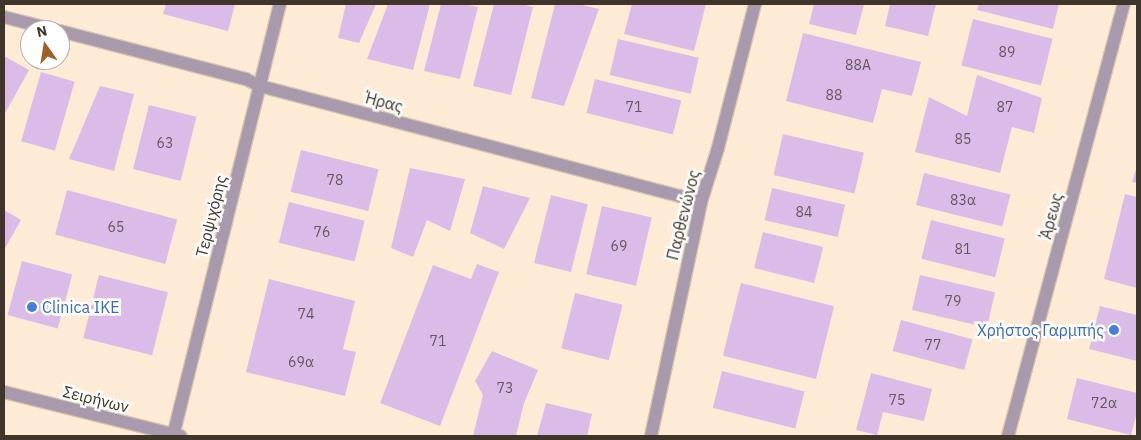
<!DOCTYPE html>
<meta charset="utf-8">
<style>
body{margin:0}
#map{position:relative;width:1141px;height:440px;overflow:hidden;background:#fdebd5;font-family:"IBM Plex Sans",sans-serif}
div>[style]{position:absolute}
.building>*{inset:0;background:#dbbce8;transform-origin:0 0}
.roads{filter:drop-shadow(1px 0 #d7c7b3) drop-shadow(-1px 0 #d7c7b3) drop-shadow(0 1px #d7c7b3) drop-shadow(0 -1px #d7c7b3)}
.minor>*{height:12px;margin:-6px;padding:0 6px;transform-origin:6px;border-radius:6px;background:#a899ac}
.dots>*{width:14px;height:14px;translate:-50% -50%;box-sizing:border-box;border:2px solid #fff;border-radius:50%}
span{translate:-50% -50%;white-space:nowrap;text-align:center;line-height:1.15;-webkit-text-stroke:5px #fff;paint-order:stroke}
.number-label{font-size:14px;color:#66585a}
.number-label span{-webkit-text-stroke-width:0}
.street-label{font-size:16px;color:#3f362b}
.shop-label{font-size:16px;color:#366cbe}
.left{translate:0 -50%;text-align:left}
.right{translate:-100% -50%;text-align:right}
.frame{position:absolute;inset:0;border:5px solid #3f362b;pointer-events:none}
.north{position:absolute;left:20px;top:20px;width:50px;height:50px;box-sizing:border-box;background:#fff;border:1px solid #b2afaa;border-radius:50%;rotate:347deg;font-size:14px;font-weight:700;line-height:20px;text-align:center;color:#3f362b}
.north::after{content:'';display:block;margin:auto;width:18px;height:22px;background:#9e5e27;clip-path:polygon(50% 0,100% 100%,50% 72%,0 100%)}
</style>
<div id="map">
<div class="building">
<i style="clip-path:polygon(166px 4px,235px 4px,228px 31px,163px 14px)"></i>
<i style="clip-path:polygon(346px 4px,376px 4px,359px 43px,338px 38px)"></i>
<i style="clip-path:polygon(388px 4px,430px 4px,413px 70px,367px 59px)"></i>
<i style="clip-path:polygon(441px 4px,463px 4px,478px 7px,460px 79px,424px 71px)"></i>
<i style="clip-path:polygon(494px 4px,521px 4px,533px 7px,511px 95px,473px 86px)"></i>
<i style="clip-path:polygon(555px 4px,578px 4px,599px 9px,564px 106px,531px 98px)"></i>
<i style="clip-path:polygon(632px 4px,706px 4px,694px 51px,624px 34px)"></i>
<i style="clip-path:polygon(814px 4px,864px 4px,856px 35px,809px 24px)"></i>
<i style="clip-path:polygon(890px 4px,936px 4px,928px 36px,885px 26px)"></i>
<i style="clip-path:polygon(979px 4px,1059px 4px,1053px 29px,977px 10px)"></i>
<i style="left:973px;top:19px;width:82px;height:48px;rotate:14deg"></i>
<i style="clip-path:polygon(803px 33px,921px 62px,912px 96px,882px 89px,873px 123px,786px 101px)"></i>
<i style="left:618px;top:39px;width:83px;height:37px;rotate:13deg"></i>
<i style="clip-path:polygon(4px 56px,29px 70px,4px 115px)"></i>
<i style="left:41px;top:72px;width:35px;height:72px;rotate:16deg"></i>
<i style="clip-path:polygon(977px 75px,1042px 98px,1034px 133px,1012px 127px,1000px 173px,915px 152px,929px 97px,967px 116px)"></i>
<i style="left:595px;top:79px;width:89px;height:35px;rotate:14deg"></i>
<i style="clip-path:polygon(100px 86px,134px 94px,114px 171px,69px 159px)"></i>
<i style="left:149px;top:105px;width:49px;height:66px;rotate:14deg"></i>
<i style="left:783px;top:134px;width:83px;height:42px;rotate:13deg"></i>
<i style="left:301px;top:150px;width:80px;height:43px;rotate:14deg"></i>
<i style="clip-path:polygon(1137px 166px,1137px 183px,1132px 182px)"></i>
<i style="clip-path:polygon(410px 168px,465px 179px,450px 231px,427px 220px,413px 257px,391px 248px)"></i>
<i style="left:924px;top:173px;width:89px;height:33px;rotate:14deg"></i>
<i style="clip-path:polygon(483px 186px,530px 198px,504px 249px,470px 233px)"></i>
<i style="left:772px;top:188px;width:75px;height:33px;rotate:13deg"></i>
<i style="left:67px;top:190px;width:114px;height:46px;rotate:15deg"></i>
<i style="clip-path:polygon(1125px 194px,1137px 197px,1137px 288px,1104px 279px)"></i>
<i style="left:551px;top:195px;width:38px;height:70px;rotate:14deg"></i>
<i style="left:289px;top:202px;width:78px;height:42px;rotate:14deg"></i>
<i style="left:602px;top:206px;width:51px;height:70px;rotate:13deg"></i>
<i style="clip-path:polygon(4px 210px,21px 220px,4px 250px)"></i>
<i style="left:931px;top:220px;width:76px;height:40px;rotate:14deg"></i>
<i style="left:763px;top:232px;width:62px;height:37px;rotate:14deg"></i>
<i style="left:22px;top:261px;width:52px;height:56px;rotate:15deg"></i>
<i style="clip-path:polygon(477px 264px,499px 272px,440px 426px,380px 403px,433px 265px,471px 279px)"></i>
<i style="left:99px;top:275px;width:71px;height:65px;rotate:14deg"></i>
<i style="left:920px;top:275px;width:77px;height:36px;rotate:13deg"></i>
<i style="clip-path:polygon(269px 279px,355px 301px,343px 349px,356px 352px,345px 396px,246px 372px)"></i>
<i style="left:741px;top:283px;width:96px;height:75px;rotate:14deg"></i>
<i style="left:575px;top:293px;width:49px;height:57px;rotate:14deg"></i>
<i style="clip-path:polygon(1100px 306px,1137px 315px,1137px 361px,1089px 349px)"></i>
<i style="left:901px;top:320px;width:74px;height:32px;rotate:15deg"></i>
<i style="clip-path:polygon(492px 351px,538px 370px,524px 403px,516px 436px,473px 436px,483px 395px,475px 381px)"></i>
<i style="left:722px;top:371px;width:85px;height:38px;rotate:14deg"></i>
<i style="clip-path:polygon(871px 373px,932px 389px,924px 421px,883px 412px,877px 435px,856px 430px)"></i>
<i style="clip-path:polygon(1077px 378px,1137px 393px,1137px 412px,1131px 435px,1067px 419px)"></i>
<i style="clip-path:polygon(546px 403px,592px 414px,587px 436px,537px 436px)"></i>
</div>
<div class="roads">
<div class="minor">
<i style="left:4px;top:17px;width:53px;rotate:14.3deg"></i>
<i style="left:60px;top:31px;width:192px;rotate:14.5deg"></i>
<i style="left:246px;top:79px;width:16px;rotate:27deg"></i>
<i style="left:260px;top:86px;width:456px;rotate:14.7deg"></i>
<i style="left:4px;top:392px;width:182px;rotate:14deg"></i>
<i style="left:173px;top:436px;width:445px;rotate:-76.1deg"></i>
<i style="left:651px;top:436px;width:239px;rotate:-77.9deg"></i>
<i style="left:701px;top:202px;width:57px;rotate:-72.5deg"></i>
<i style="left:718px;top:148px;width:149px;rotate:-75.6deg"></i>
<i style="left:1008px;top:436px;width:447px;rotate:-75deg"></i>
</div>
</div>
<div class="dots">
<i style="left:32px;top:307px;background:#3f7fe0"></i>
<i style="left:1114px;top:330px;background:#3f7fe0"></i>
</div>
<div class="number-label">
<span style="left:1007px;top:52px">89</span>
<span style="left:858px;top:65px">88Α</span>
<span style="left:834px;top:95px">88</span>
<span style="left:634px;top:107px">71</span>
<span style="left:1005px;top:107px">87</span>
<span style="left:963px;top:139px">85</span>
<span style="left:165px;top:143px">63</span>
<span style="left:335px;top:180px">78</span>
<span style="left:963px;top:200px">83α</span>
<span style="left:804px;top:212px">84</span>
<span style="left:116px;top:227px">65</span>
<span style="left:322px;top:232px">76</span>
<span style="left:619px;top:246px">69</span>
<span style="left:963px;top:249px">81</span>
<span style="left:953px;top:301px">79</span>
<span style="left:306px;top:314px">74</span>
<span style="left:438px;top:341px">71</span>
<span style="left:933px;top:345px">77</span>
<span style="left:301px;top:362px">69α</span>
<span style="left:505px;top:388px">73</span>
<span style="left:897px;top:400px">75</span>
<span style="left:1104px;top:403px">72α</span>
</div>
<div class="street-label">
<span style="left:384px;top:102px;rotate:15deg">Ήρας</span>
<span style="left:683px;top:215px;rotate:-76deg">Παρθενώνος</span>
<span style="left:211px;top:216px;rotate:-76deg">Τερψιχόρης</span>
<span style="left:1051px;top:216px;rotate:-75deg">Άρεως</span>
<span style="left:96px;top:399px;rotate:14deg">Σειρήνων</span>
</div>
<div class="shop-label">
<span class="left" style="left:42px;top:307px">Clinica ΙΚΕ</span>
<span class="right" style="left:1104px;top:330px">Χρήστος Γαρμπής</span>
</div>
<div class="frame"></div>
<div class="north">N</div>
</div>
